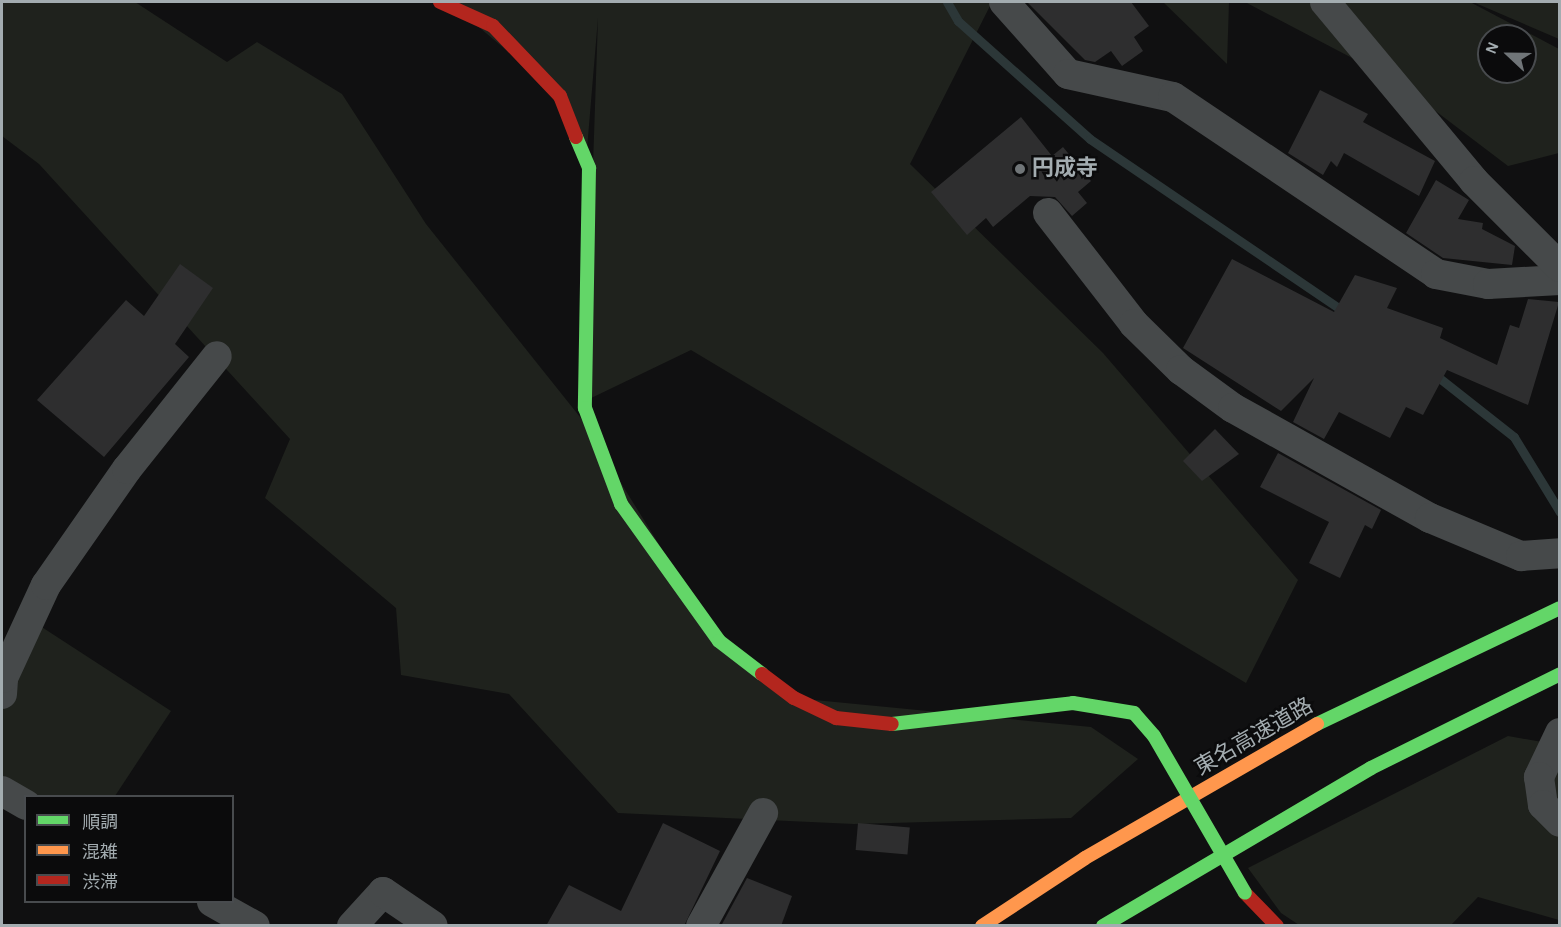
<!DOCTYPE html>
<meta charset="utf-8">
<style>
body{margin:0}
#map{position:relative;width:1561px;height:927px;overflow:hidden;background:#101011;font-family:"Alegreya Sans","Noto Sans JP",sans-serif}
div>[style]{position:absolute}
.green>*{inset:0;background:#1f221d}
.stream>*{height:9px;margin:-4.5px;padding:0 4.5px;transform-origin:4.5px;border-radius:4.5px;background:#2c3738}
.building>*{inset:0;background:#2e2e2f;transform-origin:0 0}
.street>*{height:30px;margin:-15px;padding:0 15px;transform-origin:15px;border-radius:15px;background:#46494a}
.fast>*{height:14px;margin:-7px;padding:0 7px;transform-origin:7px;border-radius:7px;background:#63d668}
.slow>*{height:14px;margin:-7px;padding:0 7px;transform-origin:7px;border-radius:7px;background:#ff974d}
.jam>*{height:14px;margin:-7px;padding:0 7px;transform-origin:7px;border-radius:7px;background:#b3261e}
.fast-bridge>*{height:14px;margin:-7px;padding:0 7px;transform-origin:7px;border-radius:7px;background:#63d668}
.dots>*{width:16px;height:16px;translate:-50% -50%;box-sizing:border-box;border:3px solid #0b0b0c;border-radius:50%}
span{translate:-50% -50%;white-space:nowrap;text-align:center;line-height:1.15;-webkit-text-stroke:5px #0b0b0c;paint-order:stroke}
.poi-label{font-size:22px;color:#a3acb0;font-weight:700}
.left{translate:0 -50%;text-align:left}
.street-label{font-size:22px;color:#a3acb0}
.frame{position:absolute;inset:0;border:3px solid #a3acb0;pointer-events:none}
.legend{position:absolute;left:24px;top:795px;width:210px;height:108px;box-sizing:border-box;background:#0b0b0c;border:2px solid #484b4e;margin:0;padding:8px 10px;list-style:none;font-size:18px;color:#a3acb0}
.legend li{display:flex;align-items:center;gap:12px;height:30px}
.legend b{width:30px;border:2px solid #484b4e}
.north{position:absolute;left:1477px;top:24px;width:60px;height:60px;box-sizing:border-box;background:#0b0b0c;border:2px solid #484b4e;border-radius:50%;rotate:292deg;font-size:16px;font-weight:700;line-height:24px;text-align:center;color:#a3acb0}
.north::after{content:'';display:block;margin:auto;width:21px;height:27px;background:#707578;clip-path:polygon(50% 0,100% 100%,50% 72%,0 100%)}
</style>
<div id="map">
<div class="green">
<i style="clip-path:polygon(2px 2px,135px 2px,227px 62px,257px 42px,342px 94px,426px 224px,580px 417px,719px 641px,794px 698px,1091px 727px,1138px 759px,1071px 818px,854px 824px,618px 813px,509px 694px,401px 675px,396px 608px,265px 498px,290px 439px,39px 164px,2px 136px)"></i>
<i style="clip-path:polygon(449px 2px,992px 2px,910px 164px,1103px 353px,1298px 580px,1246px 683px,691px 350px,585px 401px,598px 18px,586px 161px,556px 92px)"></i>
<i style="clip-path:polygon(1163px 2px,1229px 2px,1227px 64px)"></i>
<i style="clip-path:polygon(evenodd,1245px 2px,1470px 2px,1559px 49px,1559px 153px,1508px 166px,1396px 81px,1245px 2px,1489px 36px,1525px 36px,1525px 72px,1489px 72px,1489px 36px)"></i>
<i style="clip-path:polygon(1473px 2px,1559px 2px,1559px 39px)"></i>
<i style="clip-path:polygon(34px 622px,171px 711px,115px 796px,26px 796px,2px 785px,2px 694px)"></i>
<i style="clip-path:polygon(1508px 736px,1559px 745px,1559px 920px,1478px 897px,1451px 925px,1299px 925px,1281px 913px,1248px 868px)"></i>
</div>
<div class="stream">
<i style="left:947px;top:2px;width:22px;rotate:60deg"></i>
<i style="left:958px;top:21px;width:177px;rotate:41.8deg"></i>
<i style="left:1090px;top:139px;width:308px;rotate:34.2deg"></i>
<i style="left:1433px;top:373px;width:103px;rotate:38.3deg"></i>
<i style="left:1514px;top:437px;width:88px;rotate:58.5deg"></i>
</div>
<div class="building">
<i style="clip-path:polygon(1027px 2px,1131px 2px,1149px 26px,1134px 37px,1143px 51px,1122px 66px,1111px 51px,1095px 62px,1085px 60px)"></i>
<i style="clip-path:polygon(1320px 90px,1368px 114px,1363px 122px,1435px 161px,1419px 196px,1344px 153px,1337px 167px,1331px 161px,1323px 175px,1288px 153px)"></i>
<i style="clip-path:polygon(1021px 117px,1052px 156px,1063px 147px,1091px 181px,1078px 192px,1087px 203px,1072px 216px,1055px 197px,1030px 196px,993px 227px,986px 218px,967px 235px,931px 192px)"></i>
<i style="clip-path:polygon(1436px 180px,1469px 200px,1458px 219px,1483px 223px,1482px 229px,1515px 246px,1512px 265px,1443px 258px,1406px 233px)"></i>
<i style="clip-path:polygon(1232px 259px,1334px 312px,1355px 275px,1397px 288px,1387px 308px,1443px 328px,1440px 338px,1497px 365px,1510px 325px,1519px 328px,1528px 299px,1559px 302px,1528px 405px,1447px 370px,1423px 415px,1406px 407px,1390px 438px,1339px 412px,1324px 439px,1293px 422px,1314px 378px,1281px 411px,1183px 348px)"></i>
<i style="clip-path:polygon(180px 264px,213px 288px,175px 344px,189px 357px,104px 457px,37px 400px,126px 300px,144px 316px)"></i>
<i style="clip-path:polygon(1215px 429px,1239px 454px,1202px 481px,1183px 461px)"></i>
<i style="clip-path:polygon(1278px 453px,1381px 510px,1372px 529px,1365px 525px,1340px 578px,1309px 563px,1329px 522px,1260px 487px)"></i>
<i style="clip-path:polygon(663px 823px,720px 851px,684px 926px,546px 926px,569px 885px,621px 911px)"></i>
<i style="left:858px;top:823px;width:52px;height:27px;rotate:5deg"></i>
<i style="clip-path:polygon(747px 878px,792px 896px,781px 926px,721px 926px)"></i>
</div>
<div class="street">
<i style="left:1004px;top:2px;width:96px;rotate:48.4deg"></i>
<i style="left:1068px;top:74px;width:107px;rotate:12.4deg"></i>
<i style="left:1173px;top:97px;width:317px;rotate:33.9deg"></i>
<i style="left:1436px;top:274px;width:53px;rotate:10.9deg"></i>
<i style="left:1488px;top:284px;width:72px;rotate:-3.2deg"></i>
<i style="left:1325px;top:2px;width:233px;rotate:50.2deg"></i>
<i style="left:1474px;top:181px;width:122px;rotate:45deg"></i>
<i style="left:1048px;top:213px;width:140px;rotate:52.2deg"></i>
<i style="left:1134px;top:324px;width:66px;rotate:44.4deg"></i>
<i style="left:1181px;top:370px;width:64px;rotate:36.2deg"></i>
<i style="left:1233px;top:408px;width:226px;rotate:29.2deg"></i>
<i style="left:1430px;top:518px;width:99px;rotate:22.7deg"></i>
<i style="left:1521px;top:556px;width:39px;rotate:-4deg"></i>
<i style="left:2px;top:694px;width:16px;rotate:-86deg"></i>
<i style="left:3px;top:678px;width:102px;rotate:-65.2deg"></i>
<i style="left:46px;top:585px;width:141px;rotate:-55.1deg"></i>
<i style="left:127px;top:469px;width:144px;rotate:-51.5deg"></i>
<i style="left:1560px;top:733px;width:49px;rotate:115.5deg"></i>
<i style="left:1539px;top:777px;width:28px;rotate:82deg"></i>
<i style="left:1543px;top:805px;width:24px;rotate:45deg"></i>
<i style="left:2px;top:791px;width:28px;rotate:30deg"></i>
<i style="left:212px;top:902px;width:49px;rotate:29.2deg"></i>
<i style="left:352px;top:926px;width:46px;rotate:-47.6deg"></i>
<i style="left:383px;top:892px;width:60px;rotate:34.2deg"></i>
<i style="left:701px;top:926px;width:129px;rotate:-61.2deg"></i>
</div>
<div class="fast">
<i style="left:576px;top:137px;width:34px;rotate:67deg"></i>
<i style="left:589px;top:168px;width:240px;rotate:91deg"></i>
<i style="left:585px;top:408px;width:103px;rotate:69.4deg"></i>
<i style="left:621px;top:504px;width:168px;rotate:54.4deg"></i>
<i style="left:719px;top:641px;width:54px;rotate:37.5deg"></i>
<i style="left:892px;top:724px;width:182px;rotate:-6.6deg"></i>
<i style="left:1073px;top:703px;width:62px;rotate:9.3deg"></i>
<i style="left:1134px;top:713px;width:30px;rotate:49deg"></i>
<i style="left:1317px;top:724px;width:269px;rotate:-25.5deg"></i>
<i style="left:1103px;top:926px;width:311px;rotate:-30.5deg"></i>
<i style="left:1371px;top:768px;width:211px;rotate:-26.4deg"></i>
</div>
<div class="slow">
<i style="left:982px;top:926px;width:123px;rotate:-33.4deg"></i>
<i style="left:1085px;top:858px;width:268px;rotate:-30deg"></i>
</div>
<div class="jam">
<i style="left:440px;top:2px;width:58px;rotate:24.4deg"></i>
<i style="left:493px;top:26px;width:97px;rotate:46.3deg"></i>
<i style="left:560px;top:96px;width:44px;rotate:68.7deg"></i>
<i style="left:762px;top:674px;width:40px;rotate:37deg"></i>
<i style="left:794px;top:698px;width:47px;rotate:25.5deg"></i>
<i style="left:836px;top:718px;width:56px;rotate:6.1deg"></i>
<i style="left:1245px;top:893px;width:46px;rotate:45.9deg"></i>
</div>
<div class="fast-bridge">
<i style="left:1154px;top:736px;width:181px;rotate:59.9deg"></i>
</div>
<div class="dots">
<i style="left:1020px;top:169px;background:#707578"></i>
</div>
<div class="poi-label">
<span class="left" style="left:1032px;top:169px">円成寺</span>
</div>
<div class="street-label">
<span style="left:1254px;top:737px;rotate:-30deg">東名高速道路</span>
</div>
<div class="frame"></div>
<ul class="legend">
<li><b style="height:8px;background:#63d668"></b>順調</li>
<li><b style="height:8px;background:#ff974d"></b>混雑</li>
<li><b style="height:8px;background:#b3261e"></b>渋滞</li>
</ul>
<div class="north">N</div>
</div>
